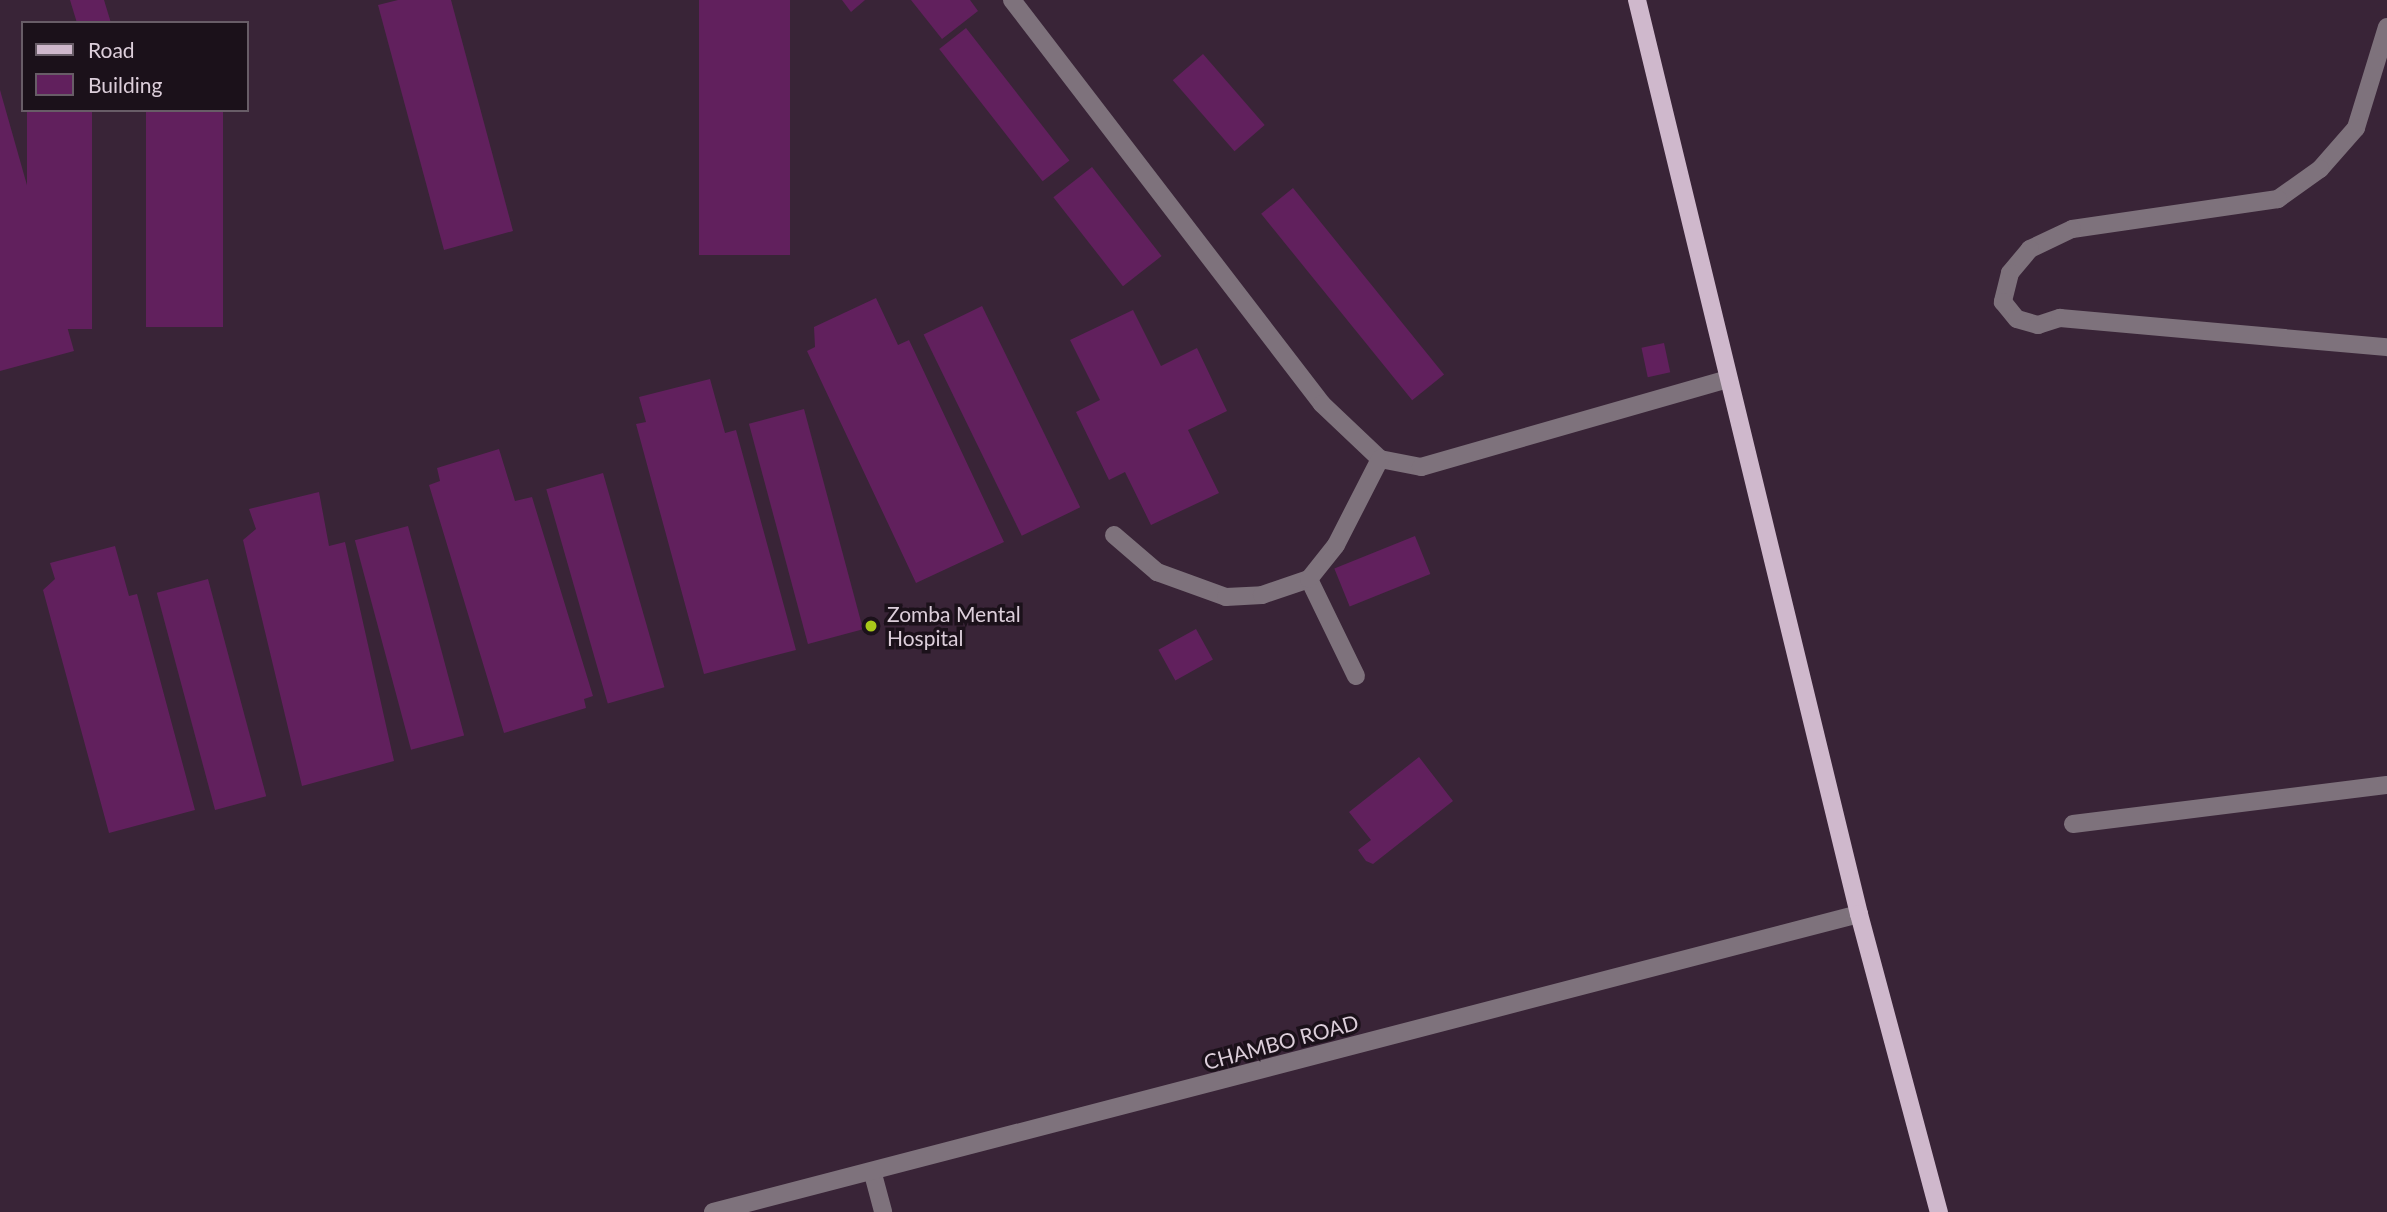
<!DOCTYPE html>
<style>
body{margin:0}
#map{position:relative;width:2387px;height:1212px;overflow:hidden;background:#392437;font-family:Lato,sans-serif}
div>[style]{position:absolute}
.building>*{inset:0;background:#61205d;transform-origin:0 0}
.minor>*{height:18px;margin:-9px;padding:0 9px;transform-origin:9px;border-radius:9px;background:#7e727c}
.major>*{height:18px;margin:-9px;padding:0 9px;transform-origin:9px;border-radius:9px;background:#cfb8cc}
.dots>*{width:19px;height:19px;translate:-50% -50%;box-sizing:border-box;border:4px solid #1b111a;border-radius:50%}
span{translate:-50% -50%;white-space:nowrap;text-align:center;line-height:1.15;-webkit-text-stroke:7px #1b111a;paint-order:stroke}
.poi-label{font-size:21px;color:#dcceda}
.left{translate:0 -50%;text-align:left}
.street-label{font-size:21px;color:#dcceda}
.legend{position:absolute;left:21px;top:21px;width:228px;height:91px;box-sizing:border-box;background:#1b111a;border:2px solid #685d67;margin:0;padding:9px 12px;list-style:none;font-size:21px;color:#dcceda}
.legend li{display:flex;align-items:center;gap:14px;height:35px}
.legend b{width:35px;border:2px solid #685d67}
</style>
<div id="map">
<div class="building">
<i style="clip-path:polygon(70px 0,104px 0,111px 23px,77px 23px)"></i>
<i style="clip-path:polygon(398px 0,451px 0,513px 231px,444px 250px,378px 5px)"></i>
<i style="left:699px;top:0;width:91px;height:255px"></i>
<i style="clip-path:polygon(842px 0,865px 0,851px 12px)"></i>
<i style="clip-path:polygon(911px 0,970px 0,978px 11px,942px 39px)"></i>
<i style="left:966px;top:28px;width:168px;height:34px;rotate:52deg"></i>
<i style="left:1203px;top:54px;width:94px;height:40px;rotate:49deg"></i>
<i style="clip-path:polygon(0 90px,74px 351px,0 371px)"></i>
<i style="left:27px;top:110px;width:65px;height:219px"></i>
<i style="left:146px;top:110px;width:77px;height:217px"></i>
<i style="left:1092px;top:167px;width:113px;height:49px;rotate:52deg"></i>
<i style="left:1293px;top:188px;width:240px;height:41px;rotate:51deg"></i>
<i style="clip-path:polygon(876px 298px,898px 345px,909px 340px,1004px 542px,916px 583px,807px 351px,815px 347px,814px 327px)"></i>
<i style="left:982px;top:306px;width:224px;height:65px;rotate:64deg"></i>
<i style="clip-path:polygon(1133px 310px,1161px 366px,1197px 348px,1227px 411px,1188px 430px,1219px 493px,1151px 525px,1125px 472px,1109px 480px,1076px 412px,1100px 400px,1070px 340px)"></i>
<i style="left:1664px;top:343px;width:30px;height:23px;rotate:78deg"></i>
<i style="clip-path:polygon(710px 379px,725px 433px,736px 430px,796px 650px,704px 674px,636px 424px,646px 422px,639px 397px)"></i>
<i style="left:804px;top:409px;width:228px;height:57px;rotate:75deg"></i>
<i style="clip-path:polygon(499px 449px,515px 501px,532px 497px,593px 696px,584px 699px,586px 708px,504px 733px,429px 485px,440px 481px,437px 468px)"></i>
<i style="left:603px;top:473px;width:223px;height:59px;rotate:74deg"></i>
<i style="clip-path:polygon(319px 492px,329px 546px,345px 542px,394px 761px,302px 786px,243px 540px,256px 529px,249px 509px)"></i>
<i style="left:408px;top:526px;width:217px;height:55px;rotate:75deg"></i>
<i style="left:1415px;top:536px;width:41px;height:87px;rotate:68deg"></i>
<i style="clip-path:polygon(115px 546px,129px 596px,137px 594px,195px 810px,109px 833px,43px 590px,55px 579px,50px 563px)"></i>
<i style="left:208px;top:579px;width:225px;height:53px;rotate:75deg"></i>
<i style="left:1196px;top:629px;width:35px;height:43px;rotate:61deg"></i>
<i style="clip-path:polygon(1419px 757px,1453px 801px,1373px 864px,1366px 861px,1358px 850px,1371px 840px,1349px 812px)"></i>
</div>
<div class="minor">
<i style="left:1012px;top:0;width:509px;rotate:52.5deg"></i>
<i style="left:1322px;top:404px;width:80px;rotate:43.5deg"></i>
<i style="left:1380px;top:459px;width:42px;rotate:11deg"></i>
<i style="left:1421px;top:467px;width:318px;rotate:-16deg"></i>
<i style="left:2387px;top:27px;width:106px;rotate:107.1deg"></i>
<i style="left:2356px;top:128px;width:55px;rotate:131.3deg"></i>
<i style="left:2320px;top:169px;width:52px;rotate:144.5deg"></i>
<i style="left:2278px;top:199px;width:208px;rotate:171.7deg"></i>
<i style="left:2072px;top:229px;width:47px;rotate:154.5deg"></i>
<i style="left:2030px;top:249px;width:31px;rotate:130deg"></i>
<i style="left:2010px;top:273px;width:30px;rotate:104deg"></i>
<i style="left:2003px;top:302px;width:22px;rotate:51deg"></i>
<i style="left:2017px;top:319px;width:22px;rotate:16deg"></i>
<i style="left:2038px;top:325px;width:23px;rotate:-18deg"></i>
<i style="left:2060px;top:318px;width:328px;rotate:5.1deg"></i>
<i style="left:1114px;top:535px;width:57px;rotate:40.7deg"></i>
<i style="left:1157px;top:572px;width:73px;rotate:19.9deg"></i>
<i style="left:1226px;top:597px;width:36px;rotate:-3deg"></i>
<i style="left:1262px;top:595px;width:50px;rotate:-18.8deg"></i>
<i style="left:1356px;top:676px;width:108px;rotate:-115.9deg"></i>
<i style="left:1309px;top:579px;width:43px;rotate:-51.5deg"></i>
<i style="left:1336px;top:545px;width:97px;rotate:-62.9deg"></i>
<i style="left:2073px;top:824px;width:316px;rotate:-7.1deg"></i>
<i style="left:873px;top:1174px;width:39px;rotate:75deg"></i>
<i style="left:713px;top:1212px;width:1184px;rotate:-14.58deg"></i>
</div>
<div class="major">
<i style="left:1637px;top:0;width:941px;rotate:76.35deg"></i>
<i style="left:1859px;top:914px;width:309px;rotate:75deg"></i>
</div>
<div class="dots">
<i style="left:871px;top:626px;background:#a9c71a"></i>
</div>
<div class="poi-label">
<span class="left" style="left:887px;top:626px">Zomba Mental<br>Hospital</span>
</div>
<div class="street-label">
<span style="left:1281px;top:1042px;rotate:-15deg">CHAMBO ROAD</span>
</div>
<ul class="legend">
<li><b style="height:9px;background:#cfb8cc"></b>Road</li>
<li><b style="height:19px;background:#61205d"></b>Building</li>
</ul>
</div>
